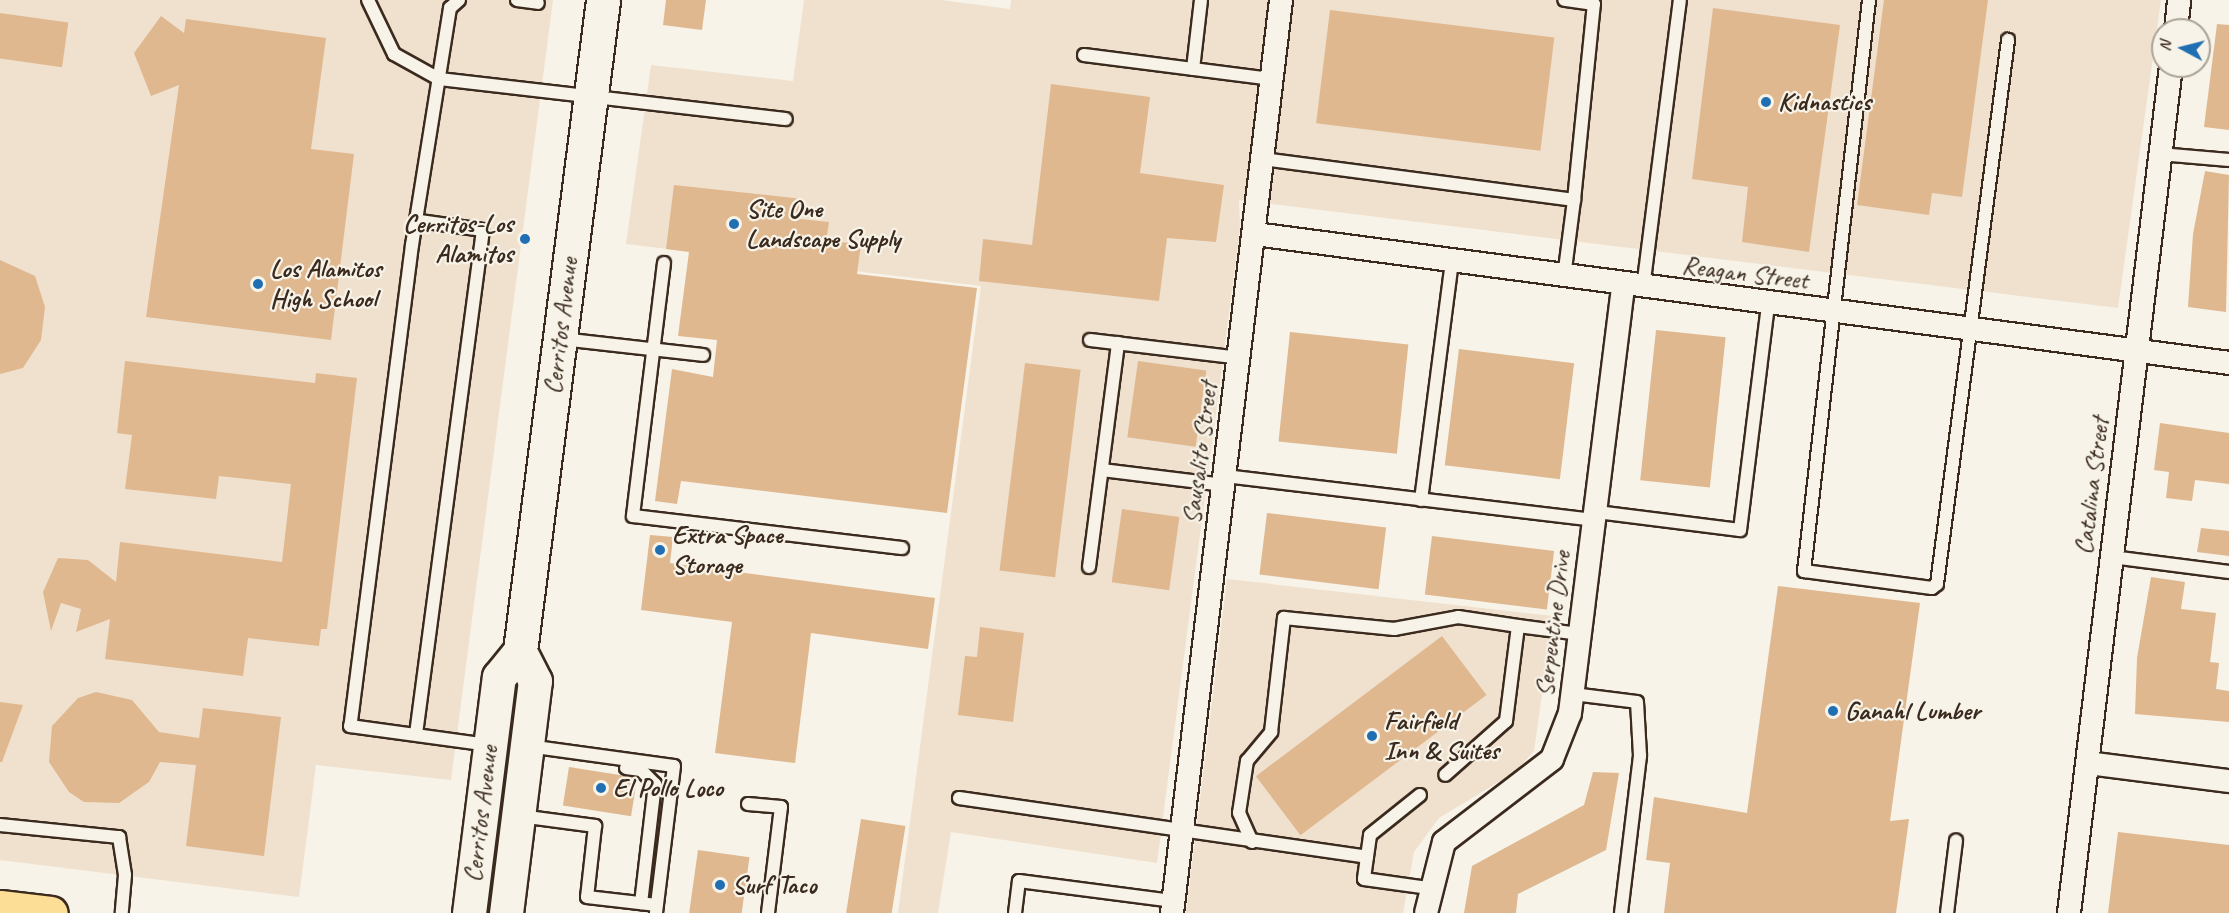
<!DOCTYPE html>
<style>
body{margin:0}
#map{position:relative;width:2229px;height:913px;overflow:hidden;background:#f7f3e8;font-family:Caveat,sans-serif}
div>[style]{position:absolute}
.built>*{inset:0;background:#f0e1ce}
.building>*{inset:0;background:#dfb890;transform-origin:0 0}
.roads{filter:drop-shadow(2px 0 #3b2a1e) drop-shadow(-2px 0 #3b2a1e) drop-shadow(0 2px #3b2a1e) drop-shadow(0 -2px #3b2a1e)}
.lane>*{height:12px;margin:-6px;padding:0 6px;transform-origin:6px;border-radius:6px;background:#f7f3e8}
.street>*{height:22px;margin:-11px;padding:0 11px;transform-origin:11px;border-radius:11px;background:#f7f3e8}
.secondary>*{height:33px;margin:-16.5px;padding:0 16.5px;transform-origin:16.5px;border-radius:16.5px;background:#f7f3e8}
.primary>*{height:33px;margin:-16.5px;padding:0 16.5px;transform-origin:16.5px;border-radius:16.5px;background:#fcde96}
.dots>*{width:16px;height:16px;translate:-50% -50%;box-sizing:border-box;border:3px solid #f7f3e8;border-radius:50%}
span{translate:-50% -50%;white-space:nowrap;text-align:center;line-height:1.15;-webkit-text-stroke:4.5px #f7f3e8;paint-order:stroke}
.poi-label{font-size:26px;color:#3b2a1e;font-weight:700}
.left{translate:0 -50%;text-align:left}
.right{translate:-100% -50%;text-align:right}
.street-label{font-size:26px;color:#3b2a1e}
.north{position:absolute;left:2151px;top:18px;width:60px;height:60px;box-sizing:border-box;background:#f7f3e8;border:2px solid #aca397;border-radius:50%;rotate:277deg;font-size:16px;font-weight:700;line-height:24px;text-align:center;color:#3b2a1e}
.north::after{content:'';display:block;margin:auto;width:21px;height:27px;background:#1f6fb2;clip-path:polygon(50% 0,100% 100%,50% 72%,0 100%)}
</style>
<div id="map">
<div class="built">
<i style="clip-path:polygon(0 0,553px 0,451px 780px,316px 765px,299px 897px,0 860px)"></i>
<i style="clip-path:polygon(804px 0,941px 0,1010px 9px,1011px 0,2161px 0,2118px 308px,1239px 200px,1240px 229px,1157px 863px,951px 832px,938px 913px,898px 913px,981px 286px,626px 244px,651px 65px,793px 81px)"></i>
<i style="clip-path:polygon(1227px 579px,1553px 616px,1534px 751px,1515px 772px,1439px 818px,1414px 852px,1403px 913px,1186px 913px)"></i>
</div>
<div class="building">
<i style="clip-path:polygon(666px 0,706px 0,702px 30px,663px 25px)"></i>
<i style="clip-path:polygon(1884px 0,1988px 0,1962px 197px,1932px 193px,1929px 215px,1857px 205px)"></i>
<i style="clip-path:polygon(1713px 8px,1840px 25px,1809px 252px,1742px 242px,1748px 187px,1692px 179px)"></i>
<i style="left:1330px;top:10px;width:226px;height:114px;rotate:7deg"></i>
<i style="left:0;top:13px;width:69px;height:45px;rotate:8deg"></i>
<i style="clip-path:polygon(161px 16px,184px 33px,186px 19px,326px 38px,311px 149px,354px 154px,331px 340px,146px 317px,179px 85px,151px 96px,134px 53px)"></i>
<i style="clip-path:polygon(2217px 24px,2229px 25px,2229px 130px,2204px 127px)"></i>
<i style="clip-path:polygon(1051px 84px,1150px 97px,1140px 173px,1224px 185px,1216px 242px,1167px 238px,1159px 301px,979px 281px,983px 239px,1032px 245px)"></i>
<i style="clip-path:polygon(2205px 171px,2229px 175px,2226px 312px,2188px 307px,2193px 234px)"></i>
<i style="clip-path:polygon(674px 185px,803px 199px,800px 219px,829px 222px,826px 241px,861px 244px,857px 274px,977px 288px,947px 513px,681px 481px,677px 504px,655px 501px,672px 369px,713px 377px,717px 340px,678px 336px,689px 252px,666px 249px)"></i>
<i style="clip-path:polygon(0 260px,35px 276px,45px 307px,41px 340px,23px 368px,0 374px)"></i>
<i style="left:1656px;top:330px;width:70px;height:151px;rotate:6deg"></i>
<i style="left:1290px;top:332px;width:119px;height:110px;rotate:6deg"></i>
<i style="left:1459px;top:349px;width:116px;height:117px;rotate:7deg"></i>
<i style="clip-path:polygon(125px 361px,315px 383px,316px 373px,357px 378px,327px 629px,321px 629px,319px 646px,248px 638px,243px 676px,105px 659px,110px 619px,76px 632px,81px 609px,61px 603px,51px 631px,43px 592px,58px 558px,88px 560px,116px 582px,120px 542px,282px 562px,291px 484px,219px 476px,216px 499px,125px 489px,132px 435px,117px 433px)"></i>
<i style="left:1138px;top:361px;width:69px;height:77px;rotate:8deg"></i>
<i style="left:1025px;top:363px;width:56px;height:209px;rotate:7deg"></i>
<i style="clip-path:polygon(2160px 423px,2229px 433px,2229px 484px,2195px 480px,2192px 501px,2166px 498px,2169px 472px,2154px 470px)"></i>
<i style="left:1122px;top:509px;width:58px;height:74px;rotate:8deg"></i>
<i style="left:1267px;top:513px;width:120px;height:62px;rotate:7deg"></i>
<i style="clip-path:polygon(2201px 528px,2229px 531px,2229px 556px,2197px 552px)"></i>
<i style="clip-path:polygon(650px 535px,673px 537px,670px 563px,935px 598px,928px 649px,811px 633px,795px 763px,715px 753px,732px 622px,641px 610px)"></i>
<i style="left:1432px;top:536px;width:123px;height:59px;rotate:7deg"></i>
<i style="clip-path:polygon(2151px 577px,2185px 582px,2181px 609px,2216px 613px,2210px 662px,2219px 663px,2216px 689px,2229px 691px,2229px 722px,2135px 714px,2137px 658px)"></i>
<i style="clip-path:polygon(1778px 586px,1920px 603px,1890px 821px,1909px 819px,1896px 913px,1664px 913px,1670px 863px,1646px 860px,1654px 797px,1747px 813px)"></i>
<i style="clip-path:polygon(980px 627px,1024px 633px,1013px 722px,958px 715px,965px 656px,977px 657px)"></i>
<i style="left:1442px;top:636px;width:74px;height:233px;rotate:53deg"></i>
<i style="clip-path:polygon(96px 692px,132px 700px,159px 732px,199px 738px,203px 708px,281px 717px,264px 856px,186px 846px,196px 765px,160px 762px,149px 782px,119px 803px,84px 802px,69px 792px,49px 762px,52px 726px,78px 698px)"></i>
<i style="clip-path:polygon(0 702px,23px 705px,2px 762px,0 762px)"></i>
<i style="left:569px;top:767px;width:69px;height:39px;rotate:9deg"></i>
<i style="clip-path:polygon(1593px 772px,1619px 773px,1606px 850px,1518px 894px,1516px 913px,1464px 913px,1472px 866px,1584px 805px)"></i>
<i style="left:861px;top:819px;width:45px;height:95px;rotate:9deg"></i>
<i style="clip-path:polygon(2118px 832px,2229px 845px,2229px 913px,2108px 913px)"></i>
<i style="left:698px;top:850px;width:52px;height:64px;rotate:8deg"></i>
</div>
<div class="roads">
<div class="lane">
<i style="left:368px;top:0;width:60px;rotate:64.3deg"></i>
<i style="left:394px;top:54px;width:51px;rotate:29.1deg"></i>
<i style="left:439px;top:79px;width:349px;rotate:6.6deg"></i>
<i style="left:459px;top:0;width:12px;rotate:138deg"></i>
<i style="left:450px;top:8px;width:240px;rotate:99.1deg"></i>
<i style="left:412px;top:245px;width:485px;rotate:97.3deg"></i>
<i style="left:350px;top:726px;width:139px;rotate:7.8deg"></i>
<i style="left:517px;top:0;width:21px;rotate:8deg"></i>
<i style="left:1869px;top:0;width:575px;rotate:96.49deg"></i>
<i style="left:1804px;top:571px;width:129px;rotate:7.6deg"></i>
<i style="left:1932px;top:588px;width:6px;rotate:-39deg"></i>
<i style="left:1937px;top:584px;width:549px;rotate:-82.56deg"></i>
<i style="left:1084px;top:55px;width:190px;rotate:7.3deg"></i>
<i style="left:1193px;top:69px;width:69px;rotate:-83.4deg"></i>
<i style="left:2160px;top:154px;width:69px;rotate:5deg"></i>
<i style="left:1263px;top:159px;width:314px;rotate:7.5deg"></i>
<i style="left:1574px;top:200px;width:197px;rotate:-84.2deg"></i>
<i style="left:1594px;top:4px;width:30px;rotate:-172deg"></i>
<i style="left:664px;top:263px;width:255px;rotate:97deg"></i>
<i style="left:633px;top:516px;width:271px;rotate:6.8deg"></i>
<i style="left:1564px;top:277px;width:78px;rotate:-82.6deg"></i>
<i style="left:1643px;top:288px;width:290px;rotate:-82.7deg"></i>
<i style="left:561px;top:339px;width:143px;rotate:6.4deg"></i>
<i style="left:1090px;top:340px;width:151px;rotate:6.8deg"></i>
<i style="left:1102px;top:470px;width:123px;rotate:7deg"></i>
<i style="left:1225px;top:476px;width:373px;rotate:6.8deg"></i>
<i style="left:1421px;top:500px;width:241px;rotate:-82.6deg"></i>
<i style="left:1597px;top:512px;width:144px;rotate:7.2deg"></i>
<i style="left:1740px;top:530px;width:228px;rotate:-82.9deg"></i>
<i style="left:2112px;top:557px;width:118px;rotate:7.3deg"></i>
<i style="left:1089px;top:567px;width:226px;rotate:-82.6deg"></i>
<i style="left:1518px;top:626px;width:63px;rotate:7.4deg"></i>
<i style="left:1573px;top:694px;width:64px;rotate:7.1deg"></i>
<i style="left:1637px;top:702px;width:54px;rotate:86.8deg"></i>
<i style="left:1640px;top:756px;width:158px;rotate:96.9deg"></i>
<i style="left:416px;top:734px;width:508px;rotate:-82.43deg"></i>
<i style="left:483px;top:230px;width:64px;rotate:-171.9deg"></i>
<i style="left:528px;top:746px;width:147px;rotate:7.8deg"></i>
<i style="left:674px;top:766px;width:148px;rotate:97deg"></i>
<i style="left:626px;top:768px;width:15px;rotate:8deg"></i>
<i style="left:641px;top:770px;width:20px;rotate:45deg"></i>
<i style="left:655px;top:784px;width:120px;rotate:96.7deg"></i>
<i style="left:959px;top:798px;width:412px;rotate:8.2deg"></i>
<i style="left:1367px;top:857px;width:22px;rotate:98deg"></i>
<i style="left:1364px;top:879px;width:66px;rotate:7.9deg"></i>
<i style="left:748px;top:804px;width:33px;rotate:5deg"></i>
<i style="left:781px;top:807px;width:107px;rotate:97deg"></i>
<i style="left:520px;top:816px;width:76px;rotate:7.6deg"></i>
<i style="left:595px;top:826px;width:71px;rotate:96.4deg"></i>
<i style="left:587px;top:897px;width:70px;rotate:6.5deg"></i>
<i style="left:0;top:825px;width:120px;rotate:5.8deg"></i>
<i style="left:119px;top:837px;width:38px;rotate:81deg"></i>
<i style="left:125px;top:875px;width:38px;rotate:95deg"></i>
<i style="left:1252px;top:842px;width:32px;rotate:-114deg"></i>
<i style="left:1239px;top:813px;width:53px;rotate:-81.3deg"></i>
<i style="left:1247px;top:761px;width:38px;rotate:-50deg"></i>
<i style="left:1271px;top:732px;width:115px;rotate:-83.5deg"></i>
<i style="left:1284px;top:618px;width:111px;rotate:5.7deg"></i>
<i style="left:1394px;top:629px;width:65px;rotate:-10.6deg"></i>
<i style="left:1458px;top:617px;width:61px;rotate:8.5deg"></i>
<i style="left:1518px;top:626px;width:96px;rotate:97.2deg"></i>
<i style="left:1506px;top:721px;width:81px;rotate:138.5deg"></i>
<i style="left:1367px;top:857px;width:22px;rotate:-82deg"></i>
<i style="left:1370px;top:835px;width:64px;rotate:-38.7deg"></i>
<i style="left:1015px;top:913px;width:32px;rotate:-83deg"></i>
<i style="left:1019px;top:881px;width:156px;rotate:7.4deg"></i>
<i style="left:1947px;top:913px;width:73px;rotate:-82.9deg"></i>
</div>
<div class="street">
<i style="left:2176px;top:30px;width:30px;rotate:-84deg"></i>
<i style="left:1255px;top:234px;width:983px;rotate:7.54deg"></i>
<i style="left:2088px;top:763px;width:142px;rotate:7.3deg"></i>
<i style="left:1172px;top:913px;width:919px;rotate:-83.19deg"></i>
<i style="left:1426px;top:913px;width:73px;rotate:-75.8deg"></i>
<i style="left:1444px;top:842px;width:136px;rotate:-37.5deg"></i>
<i style="left:1552px;top:759px;width:49px;rotate:-68.6deg"></i>
<i style="left:1570px;top:713px;width:431px;rotate:-82.9deg"></i>
<i style="left:2069px;top:913px;width:853px;rotate:-83.13deg"></i>
</div>
<div class="secondary">
<i style="left:469px;top:913px;width:238px;rotate:-82.8deg"></i>
<i style="left:499px;top:677px;width:33px;rotate:-51deg"></i>
<i style="left:520px;top:651px;width:656px;rotate:-82.73deg"></i>
<i style="left:506px;top:913px;width:234px;rotate:-82.9deg"></i>
<i style="left:535px;top:681px;width:34px;rotate:-117deg"></i>
</div>
<div class="primary">
<i style="left:0;top:907px;width:51px;rotate:6.7deg"></i>
</div>
</div>
<div class="dots">
<i style="left:1766px;top:102px;background:#1f6fb2"></i>
<i style="left:734px;top:224px;background:#1f6fb2"></i>
<i style="left:525px;top:239px;background:#1f6fb2"></i>
<i style="left:258px;top:284px;background:#1f6fb2"></i>
<i style="left:660px;top:550px;background:#1f6fb2"></i>
<i style="left:1833px;top:711px;background:#1f6fb2"></i>
<i style="left:1372px;top:736px;background:#1f6fb2"></i>
<i style="left:601px;top:788px;background:#1f6fb2"></i>
<i style="left:720px;top:885px;background:#1f6fb2"></i>
</div>
<div class="poi-label">
<span class="left" style="left:1778px;top:102px">Kidnastics</span>
<span class="left" style="left:746px;top:224px">Site One<br>Landscape Supply</span>
<span class="right" style="left:513px;top:239px">Cerritos-Los<br>Alamitos</span>
<span class="left" style="left:270px;top:284px">Los Alamitos<br>High School</span>
<span class="left" style="left:672px;top:550px">Extra Space<br>Storage</span>
<span class="left" style="left:1845px;top:711px">Ganahl Lumber</span>
<span class="left" style="left:1384px;top:736px">Fairfield<br>Inn &amp; Suites</span>
<span class="left" style="left:613px;top:788px">El Pollo Loco</span>
<span class="left" style="left:732px;top:885px">Surf Taco</span>
</div>
<div class="street-label">
<span style="left:1745px;top:273px;rotate:7deg">Reagan Street</span>
<span style="left:561px;top:326px;rotate:-83deg">Cerritos Avenue</span>
<span style="left:1200px;top:453px;rotate:-83deg">Sausalito Street</span>
<span style="left:2092px;top:486px;rotate:-83deg">Catalina Street</span>
<span style="left:1553px;top:624px;rotate:-83deg">Serpentine Drive</span>
<span style="left:481px;top:814px;rotate:-83deg">Cerritos Avenue</span>
</div>
<div class="north">N</div>
</div>
